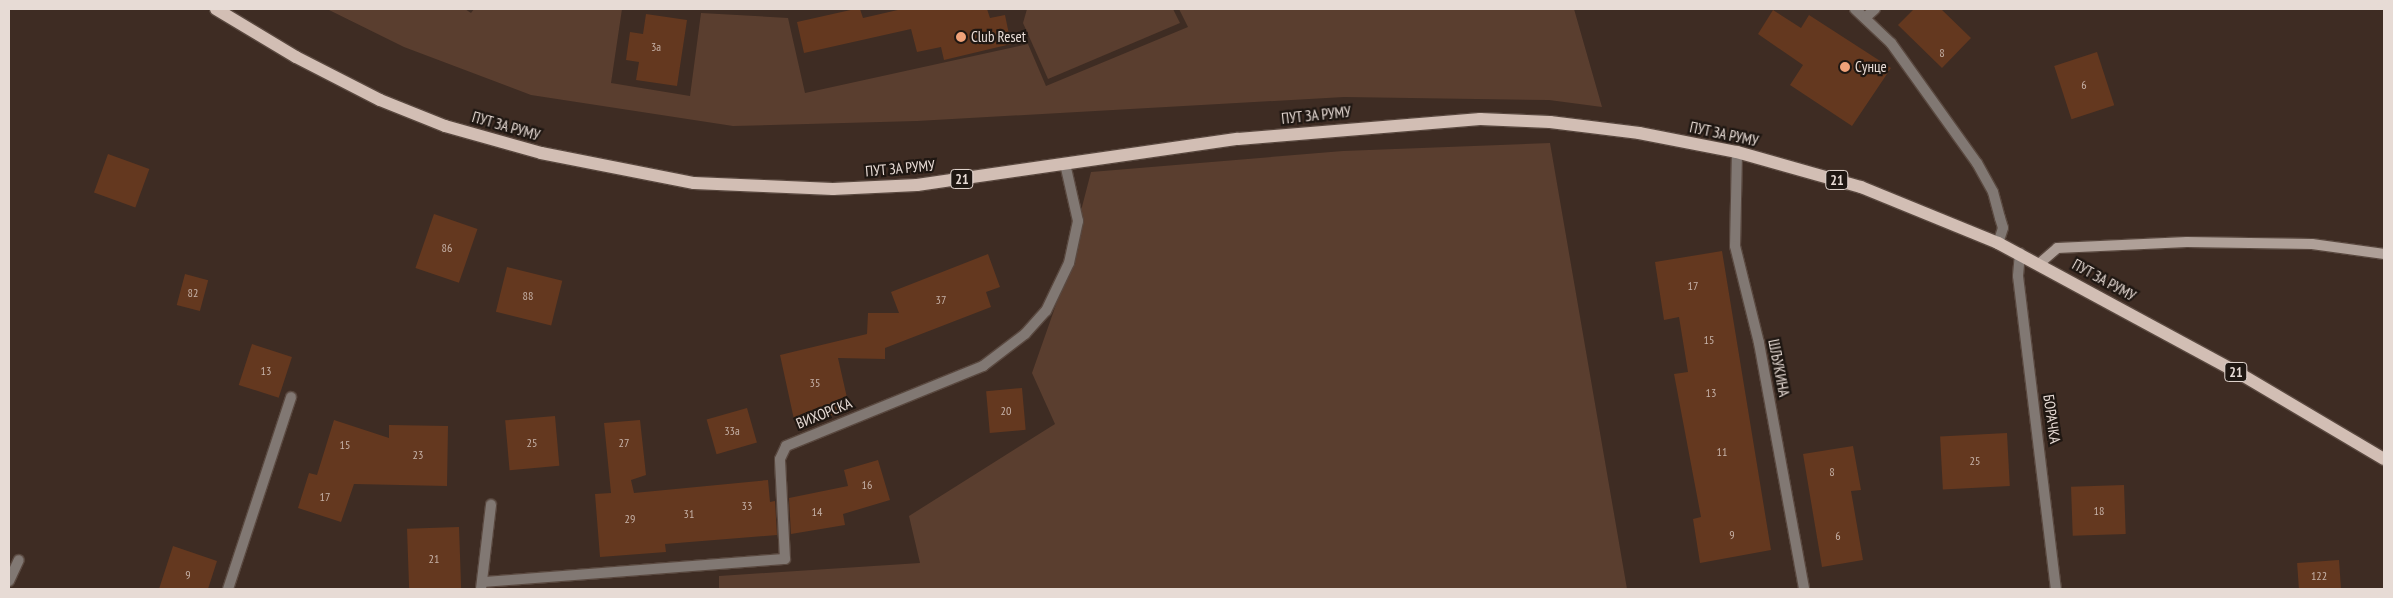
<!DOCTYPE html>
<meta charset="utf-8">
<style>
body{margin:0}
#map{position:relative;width:2393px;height:598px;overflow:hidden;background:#3e2c23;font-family:"PT Sans Narrow",sans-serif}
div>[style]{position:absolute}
.green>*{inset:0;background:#5a3e2f}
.building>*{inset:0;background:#64381f;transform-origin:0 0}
.roads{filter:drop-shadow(1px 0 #59483f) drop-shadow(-1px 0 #59483f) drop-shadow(0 1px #59483f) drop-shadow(0 -1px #59483f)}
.minor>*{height:10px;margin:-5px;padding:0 5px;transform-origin:5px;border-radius:5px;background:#817873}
.secondary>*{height:10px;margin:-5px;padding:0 5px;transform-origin:5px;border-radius:5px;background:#afa098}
.primary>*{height:12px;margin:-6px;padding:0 6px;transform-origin:6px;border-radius:6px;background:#d2beb4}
.dots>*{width:14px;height:14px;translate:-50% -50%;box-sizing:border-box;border:2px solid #1f1712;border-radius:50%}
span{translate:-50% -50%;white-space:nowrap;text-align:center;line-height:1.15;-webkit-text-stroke:4.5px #1f1712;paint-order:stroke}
.number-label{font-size:12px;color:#c6b2a8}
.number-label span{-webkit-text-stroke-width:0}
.shield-label span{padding:1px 4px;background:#1f1712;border:1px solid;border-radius:4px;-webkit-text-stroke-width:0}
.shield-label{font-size:14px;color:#e7dbd5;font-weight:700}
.poi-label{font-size:15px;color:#e7dbd5}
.left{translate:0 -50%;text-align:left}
.street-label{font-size:15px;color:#e7dbd5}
.frame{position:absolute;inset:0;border:10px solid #e7dbd5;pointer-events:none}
</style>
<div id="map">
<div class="green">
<i style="clip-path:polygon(327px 9px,465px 9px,471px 13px,474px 9px,622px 9px,611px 83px,690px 96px,701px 13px,788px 18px,805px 93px,1028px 44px,1046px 86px,1188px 27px,1179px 9px,1574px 9px,1602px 107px,1549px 100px,1344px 97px,917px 121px,733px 126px,531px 95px,404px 47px)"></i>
<i style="clip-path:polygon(1027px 9px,1173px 9px,1180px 23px,1048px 79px,1023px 23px)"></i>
<i style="clip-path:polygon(1550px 143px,1627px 589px,719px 589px,719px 576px,920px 563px,909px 516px,1055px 424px,1032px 373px,1059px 296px,1091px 172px,1343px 151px)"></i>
</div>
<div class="building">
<i style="clip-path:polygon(855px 9px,860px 9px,863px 18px,902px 9px,987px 9px,990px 18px,1005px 15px,1011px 44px,944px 60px,941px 47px,917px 52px,911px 29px,804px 53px,797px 22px)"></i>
<i style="clip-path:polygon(1914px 9px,1941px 9px,1971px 38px,1942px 68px,1898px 25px)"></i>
<i style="clip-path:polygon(1773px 10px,1801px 28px,1809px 15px,1891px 68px,1852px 126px,1790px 85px,1803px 65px,1758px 34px)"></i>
<i style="clip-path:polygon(646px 14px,687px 20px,677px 86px,636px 80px,639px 62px,626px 60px,630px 32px,643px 34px)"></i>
<i style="left:2097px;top:52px;width:56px;height:45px;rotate:72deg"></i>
<i style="left:108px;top:154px;width:44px;height:41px;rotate:20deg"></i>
<i style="left:434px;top:214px;width:46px;height:57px;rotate:19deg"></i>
<i style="clip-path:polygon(1722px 251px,1771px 550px,1700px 563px,1693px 519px,1701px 517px,1674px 374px,1688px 372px,1679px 317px,1664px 320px,1655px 262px)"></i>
<i style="clip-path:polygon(988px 254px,1000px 287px,986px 292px,991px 307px,885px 348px,885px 359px,838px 358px,850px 411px,795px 424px,780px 355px,867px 334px,868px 313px,899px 313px,891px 292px)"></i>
<i style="left:507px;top:267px;width:57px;height:46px;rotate:14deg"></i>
<i style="left:185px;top:274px;width:24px;height:32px;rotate:15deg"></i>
<i style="left:252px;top:344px;width:42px;height:43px;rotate:18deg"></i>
<i style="left:1022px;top:388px;width:42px;height:36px;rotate:85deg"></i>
<i style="left:747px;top:408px;width:36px;height:42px;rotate:74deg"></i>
<i style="left:555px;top:416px;width:50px;height:50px;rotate:85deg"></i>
<i style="clip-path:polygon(334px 420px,389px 438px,389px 425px,448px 426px,447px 486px,354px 484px,341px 522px,298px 508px,309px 473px,317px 475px)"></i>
<i style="clip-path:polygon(640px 420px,646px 475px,631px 480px,634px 493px,768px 480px,770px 502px,775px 501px,777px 535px,665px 544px,666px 552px,600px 557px,595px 494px,611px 493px,604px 423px)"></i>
<i style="left:2007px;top:433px;width:53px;height:67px;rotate:87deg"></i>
<i style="clip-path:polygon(1853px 446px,1861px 490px,1851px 491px,1863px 560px,1822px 567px,1803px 454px)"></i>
<i style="clip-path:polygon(878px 460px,890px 500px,843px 514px,845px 525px,791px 534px,789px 498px,848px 486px,844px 470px)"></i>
<i style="left:2124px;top:485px;width:49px;height:53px;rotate:88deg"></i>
<i style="left:459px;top:527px;width:62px;height:52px;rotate:88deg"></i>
<i style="clip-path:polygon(173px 546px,217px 561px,208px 589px,159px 589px)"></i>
<i style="left:2339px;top:560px;width:29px;height:42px;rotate:86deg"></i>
</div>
<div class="roads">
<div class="minor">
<i style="left:1855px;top:9px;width:50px;rotate:43.4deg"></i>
<i style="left:1891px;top:43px;width:148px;rotate:54.4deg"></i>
<i style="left:1977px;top:163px;width:33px;rotate:61deg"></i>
<i style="left:1993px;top:192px;width:27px;rotate:75deg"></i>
<i style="left:2000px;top:218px;width:10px;rotate:73deg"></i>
<i style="left:2003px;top:228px;width:16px;rotate:108deg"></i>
<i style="left:1866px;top:17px;width:12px;rotate:-42deg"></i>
<i style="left:1737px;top:152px;width:94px;rotate:91.2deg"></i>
<i style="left:1735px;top:246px;width:100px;rotate:76.1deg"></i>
<i style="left:1759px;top:343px;width:250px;rotate:79.6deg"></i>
<i style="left:2020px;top:253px;width:23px;rotate:95deg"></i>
<i style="left:2018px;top:276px;width:315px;rotate:83.1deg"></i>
<i style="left:9px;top:581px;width:23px;rotate:-65deg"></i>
<i style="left:484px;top:582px;width:302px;rotate:-4.4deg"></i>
<i style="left:785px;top:559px;width:100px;rotate:-92.9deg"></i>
<i style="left:780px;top:459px;width:14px;rotate:-65deg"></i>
<i style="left:786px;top:446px;width:213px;rotate:-22.1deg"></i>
<i style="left:983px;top:366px;width:53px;rotate:-37.3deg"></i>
<i style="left:1025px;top:334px;width:31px;rotate:-48deg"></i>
<i style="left:1046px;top:311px;width:53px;rotate:-64.4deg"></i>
<i style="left:1069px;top:263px;width:43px;rotate:-77.9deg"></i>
<i style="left:1078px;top:221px;width:58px;rotate:-102.8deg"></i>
<i style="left:228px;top:589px;width:202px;rotate:-71.8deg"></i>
<i style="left:481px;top:589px;width:85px;rotate:-83.2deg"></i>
</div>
<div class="secondary">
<i style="left:2040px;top:263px;width:23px;rotate:-41deg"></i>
<i style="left:2057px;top:248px;width:130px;rotate:-2.6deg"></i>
<i style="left:2187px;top:242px;width:125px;rotate:0.9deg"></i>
<i style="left:2312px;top:244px;width:73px;rotate:7.9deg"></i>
</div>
<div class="primary">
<i style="left:216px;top:9px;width:93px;rotate:31deg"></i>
<i style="left:296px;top:57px;width:94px;rotate:27.1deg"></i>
<i style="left:380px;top:100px;width:70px;rotate:21.8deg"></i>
<i style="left:445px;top:126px;width:100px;rotate:15.7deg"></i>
<i style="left:541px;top:153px;width:156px;rotate:11.1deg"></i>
<i style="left:694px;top:183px;width:139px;rotate:2.5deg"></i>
<i style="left:833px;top:189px;width:84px;rotate:-2.7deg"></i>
<i style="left:917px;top:185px;width:324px;rotate:-8.2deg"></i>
<i style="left:1238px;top:139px;width:243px;rotate:-4.7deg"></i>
<i style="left:1480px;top:119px;width:70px;rotate:2.5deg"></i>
<i style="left:1550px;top:122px;width:90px;rotate:7deg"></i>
<i style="left:1639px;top:133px;width:100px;rotate:11deg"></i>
<i style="left:1737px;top:152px;width:129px;rotate:15.8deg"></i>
<i style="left:1861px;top:187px;width:148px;rotate:22.2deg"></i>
<i style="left:1998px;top:243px;width:277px;rotate:28.4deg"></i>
<i style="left:2242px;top:375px;width:165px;rotate:30.6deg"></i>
</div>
</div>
<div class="dots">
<i style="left:961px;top:37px;background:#f0a279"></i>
<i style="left:1845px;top:67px;background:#f0a279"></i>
</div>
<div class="number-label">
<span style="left:656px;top:47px">3a</span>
<span style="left:1942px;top:53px">8</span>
<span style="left:2084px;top:85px">6</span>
<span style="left:447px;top:248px">86</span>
<span style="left:1693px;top:286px">17</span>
<span style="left:193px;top:293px">82</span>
<span style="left:528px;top:296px">88</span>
<span style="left:941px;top:300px">37</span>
<span style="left:1709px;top:340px">15</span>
<span style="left:266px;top:371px">13</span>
<span style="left:815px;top:383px">35</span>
<span style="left:1711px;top:393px">13</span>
<span style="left:1006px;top:411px">20</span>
<span style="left:732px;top:431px">33a</span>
<span style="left:532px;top:443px">25</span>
<span style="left:624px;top:443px">27</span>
<span style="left:345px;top:445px">15</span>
<span style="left:1722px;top:452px">11</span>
<span style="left:418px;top:455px">23</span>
<span style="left:1975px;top:461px">25</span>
<span style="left:1832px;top:472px">8</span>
<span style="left:867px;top:485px">16</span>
<span style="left:325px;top:497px">17</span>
<span style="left:747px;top:506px">33</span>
<span style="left:2099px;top:511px">18</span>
<span style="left:817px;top:512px">14</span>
<span style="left:689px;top:514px">31</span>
<span style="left:630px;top:519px">29</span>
<span style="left:1732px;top:535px">9</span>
<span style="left:1838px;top:536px">6</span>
<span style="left:434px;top:559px">21</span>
<span style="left:188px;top:575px">9</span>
<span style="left:2319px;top:576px">122</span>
</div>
<div class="shield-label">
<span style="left:962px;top:179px">21</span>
<span style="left:1837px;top:180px">21</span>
<span style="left:2236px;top:372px">21</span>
</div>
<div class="poi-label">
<span class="left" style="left:971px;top:37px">Club Reset</span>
<span class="left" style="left:1855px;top:67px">Сунце</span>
</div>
<div class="street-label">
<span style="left:1316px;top:115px;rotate:-6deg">ПУТ ЗА РУМУ</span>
<span style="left:506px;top:126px;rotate:16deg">ПУТ ЗА РУМУ</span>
<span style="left:1724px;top:134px;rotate:12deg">ПУТ ЗА РУМУ</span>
<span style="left:900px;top:168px;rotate:-5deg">ПУТ ЗА РУМУ</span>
<span style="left:2104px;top:280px;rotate:29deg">ПУТ ЗА РУМУ</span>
<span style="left:1779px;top:368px;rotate:79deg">ШЉУКИНА</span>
<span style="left:824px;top:413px;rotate:-22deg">ВИХОРСКА</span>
<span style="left:2052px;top:419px;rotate:82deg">БОРАЧКА</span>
</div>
<div class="frame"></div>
</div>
